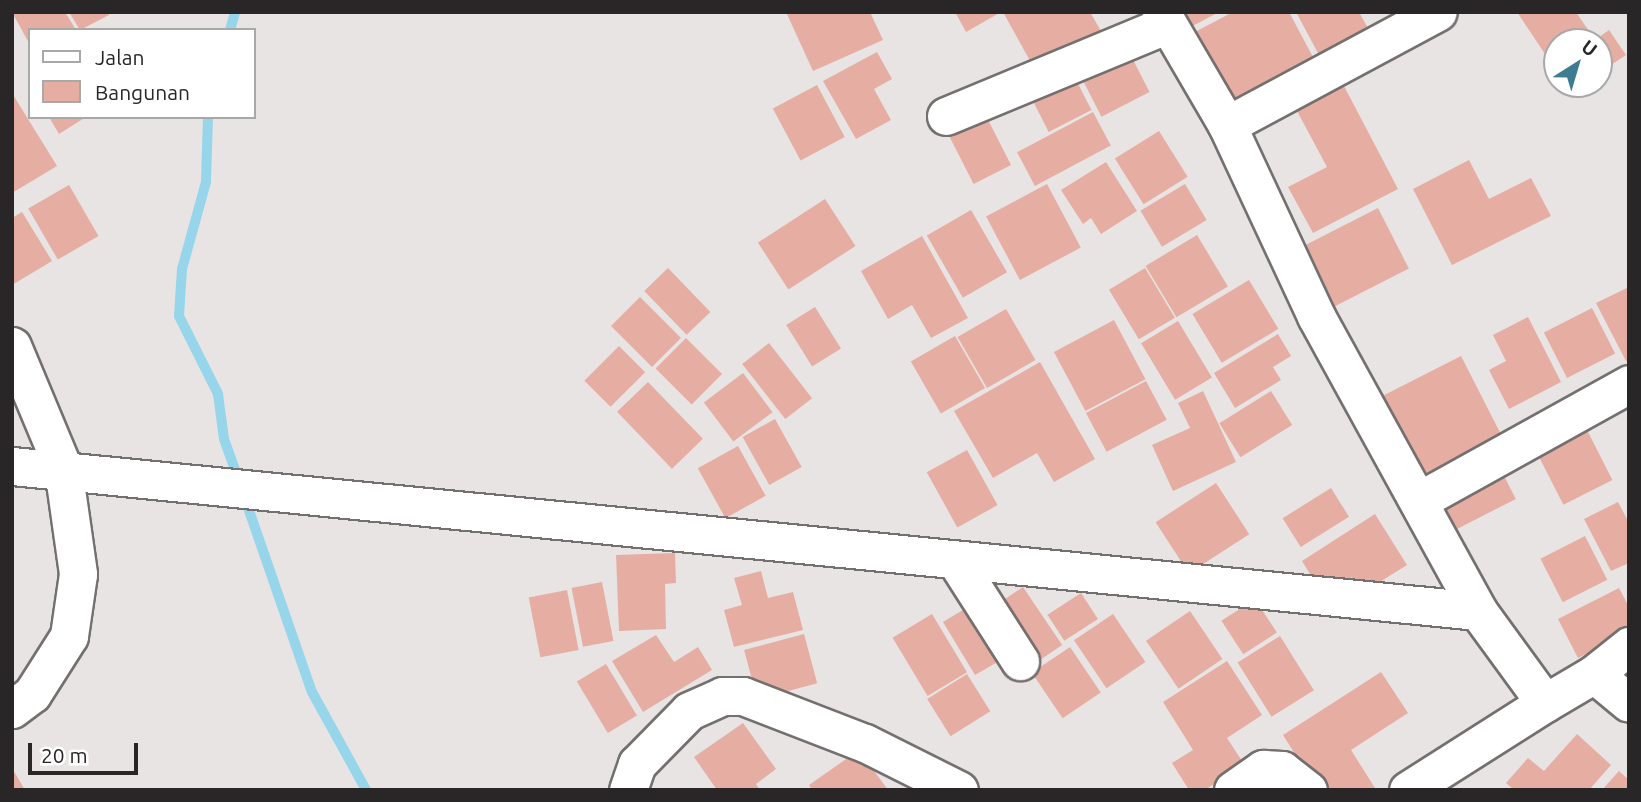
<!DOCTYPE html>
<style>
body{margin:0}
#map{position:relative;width:1641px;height:802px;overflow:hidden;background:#e8e4e3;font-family:Ubuntu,sans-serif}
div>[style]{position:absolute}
.stream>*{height:10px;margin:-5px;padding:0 5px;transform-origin:5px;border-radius:5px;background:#97d5ea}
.building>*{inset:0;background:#e6ada2;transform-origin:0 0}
.roads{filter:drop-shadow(2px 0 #74706f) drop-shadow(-2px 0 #74706f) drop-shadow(0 2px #74706f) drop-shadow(0 -2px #74706f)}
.street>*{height:37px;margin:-18.5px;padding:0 18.5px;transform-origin:18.5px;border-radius:18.5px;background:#fff}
span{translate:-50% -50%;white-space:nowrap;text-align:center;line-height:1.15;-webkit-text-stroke:5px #fff;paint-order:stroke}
.frame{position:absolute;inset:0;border:14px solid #282626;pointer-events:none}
.legend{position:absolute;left:28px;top:28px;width:228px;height:91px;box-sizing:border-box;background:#fff;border:2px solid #a9a8a8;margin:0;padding:9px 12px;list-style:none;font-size:21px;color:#282626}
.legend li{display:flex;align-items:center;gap:14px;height:35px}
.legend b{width:35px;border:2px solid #a9a8a8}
.north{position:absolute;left:1543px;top:28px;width:70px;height:70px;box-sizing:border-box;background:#fff;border:2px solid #a9a8a8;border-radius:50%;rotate:37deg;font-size:19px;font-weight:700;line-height:28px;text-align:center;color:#282626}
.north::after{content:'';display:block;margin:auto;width:24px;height:32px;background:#3e7d91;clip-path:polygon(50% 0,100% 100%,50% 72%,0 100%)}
.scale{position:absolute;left:28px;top:743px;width:110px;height:32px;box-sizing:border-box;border:4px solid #282626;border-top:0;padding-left:9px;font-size:21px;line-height:24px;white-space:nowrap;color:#282626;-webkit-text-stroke:5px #fff;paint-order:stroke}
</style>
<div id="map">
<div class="stream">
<i style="left:230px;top:30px;width:19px;rotate:-74deg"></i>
<i style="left:208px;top:117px;width:65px;rotate:91.8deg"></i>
<i style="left:206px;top:182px;width:90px;rotate:105.4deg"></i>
<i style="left:182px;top:269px;width:47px;rotate:93.7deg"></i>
<i style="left:179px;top:316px;width:87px;rotate:63.4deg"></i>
<i style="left:218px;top:394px;width:45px;rotate:82.4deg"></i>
<i style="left:224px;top:439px;width:45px;rotate:70.3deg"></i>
<i style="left:244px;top:496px;width:207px;rotate:70.9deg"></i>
<i style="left:312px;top:692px;width:112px;rotate:61.1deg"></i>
</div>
<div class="building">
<i style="clip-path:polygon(12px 12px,65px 12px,76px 30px,30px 30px,30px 45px)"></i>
<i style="clip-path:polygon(69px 12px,108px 12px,109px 15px,80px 30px)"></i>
<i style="clip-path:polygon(786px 12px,870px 12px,883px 40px,813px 71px)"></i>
<i style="clip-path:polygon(955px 12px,1001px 12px,966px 32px)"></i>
<i style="clip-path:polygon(1003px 12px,1090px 12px,1101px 31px,1034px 68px)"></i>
<i style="clip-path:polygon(1176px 12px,1219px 12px,1185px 30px)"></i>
<i style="clip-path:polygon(1233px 12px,1289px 12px,1314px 59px,1229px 103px,1193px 33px)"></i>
<i style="clip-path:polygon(1296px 12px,1359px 12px,1369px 30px,1319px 55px)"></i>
<i style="clip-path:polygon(1517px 12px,1576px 12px,1595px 40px,1609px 30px,1626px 55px,1599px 73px,1599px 42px,1557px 42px,1557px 72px)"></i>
<i style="left:1125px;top:44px;width:54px;height:54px;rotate:63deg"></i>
<i style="clip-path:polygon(877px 52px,892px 79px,874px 89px,891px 120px,856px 139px,823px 81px)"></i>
<i style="left:1071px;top:70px;width:45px;height:48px;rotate:63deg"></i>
<i style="left:817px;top:85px;width:59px;height:50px;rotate:62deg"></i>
<i style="clip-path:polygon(1344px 86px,1398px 189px,1313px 233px,1288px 187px,1327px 167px,1297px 111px)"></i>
<i style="clip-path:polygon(12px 93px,57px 166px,12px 193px)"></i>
<i style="left:982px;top:108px;width:64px;height:42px;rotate:63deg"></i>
<i style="left:1093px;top:112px;width:38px;height:86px;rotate:62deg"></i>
<i style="clip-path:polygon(49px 117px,86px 117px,59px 134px)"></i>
<i style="left:1159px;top:131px;width:54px;height:52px;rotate:58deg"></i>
<i style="clip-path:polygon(1469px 160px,1489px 199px,1531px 178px,1551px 216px,1452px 265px,1413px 189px)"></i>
<i style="clip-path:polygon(1106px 162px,1137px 211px,1101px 234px,1091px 218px,1083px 224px,1061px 190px)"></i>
<i style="left:1047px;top:184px;width:72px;height:69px;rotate:62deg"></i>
<i style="left:1185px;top:184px;width:42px;height:52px;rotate:59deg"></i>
<i style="left:69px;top:185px;width:59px;height:47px;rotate:60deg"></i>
<i style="left:825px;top:199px;width:56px;height:80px;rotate:57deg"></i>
<i style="left:1378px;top:208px;width:68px;height:94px;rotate:63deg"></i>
<i style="left:971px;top:210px;width:72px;height:51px;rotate:60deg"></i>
<i style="clip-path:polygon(22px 212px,52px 261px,12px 285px,12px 218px)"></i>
<i style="left:1197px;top:235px;width:60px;height:60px;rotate:59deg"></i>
<i style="clip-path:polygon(922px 236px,968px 318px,931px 338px,912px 305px,888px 319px,861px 271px)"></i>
<i style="left:668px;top:268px;width:61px;height:33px;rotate:46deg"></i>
<i style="left:1145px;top:268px;width:58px;height:42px;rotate:59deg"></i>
<i style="left:1249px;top:280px;width:57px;height:66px;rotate:59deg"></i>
<i style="clip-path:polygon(1629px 287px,1629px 360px,1626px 361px,1596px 303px)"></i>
<i style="left:640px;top:297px;width:58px;height:41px;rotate:45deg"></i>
<i style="left:815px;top:307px;width:49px;height:34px;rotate:58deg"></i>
<i style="left:1592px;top:308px;width:51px;height:54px;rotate:63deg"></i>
<i style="left:1006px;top:309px;width:59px;height:56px;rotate:60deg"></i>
<i style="clip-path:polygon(1528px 317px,1561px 382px,1509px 409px,1489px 370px,1506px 361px,1493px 335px)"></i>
<i style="left:1114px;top:320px;width:67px;height:68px;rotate:62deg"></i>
<i style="left:1178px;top:321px;width:66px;height:43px;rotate:59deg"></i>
<i style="clip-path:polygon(1278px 334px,1291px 356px,1273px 367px,1281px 380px,1235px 408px,1214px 373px)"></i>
<i style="left:955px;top:336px;width:60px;height:51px;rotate:60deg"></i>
<i style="left:686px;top:338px;width:51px;height:43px;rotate:45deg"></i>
<i style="left:769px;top:343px;width:70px;height:34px;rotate:52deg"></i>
<i style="left:619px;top:346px;width:37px;height:49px;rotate:45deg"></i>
<i style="left:1461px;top:356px;width:93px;height:91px;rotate:63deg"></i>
<i style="clip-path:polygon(1040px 362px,1095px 459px,1054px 482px,1037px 453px,993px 478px,954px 411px)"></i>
<i style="left:743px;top:373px;width:49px;height:49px;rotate:53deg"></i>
<i style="left:1146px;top:381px;width:44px;height:68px;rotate:62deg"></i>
<i style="left:648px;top:382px;width:79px;height:43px;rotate:46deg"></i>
<i style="clip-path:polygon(1203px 391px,1236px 462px,1173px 491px,1152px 445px,1190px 428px,1178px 403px)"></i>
<i style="left:1271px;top:391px;width:40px;height:61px;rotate:58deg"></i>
<i style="left:775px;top:419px;width:55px;height:37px;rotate:61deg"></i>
<i style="left:1587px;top:430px;width:56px;height:55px;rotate:63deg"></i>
<i style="left:738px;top:446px;width:57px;height:46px;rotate:61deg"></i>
<i style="left:967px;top:450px;width:63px;height:46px;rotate:61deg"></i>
<i style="left:1499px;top:466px;width:37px;height:67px;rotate:63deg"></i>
<i style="left:1216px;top:483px;width:61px;height:72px;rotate:57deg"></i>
<i style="left:1331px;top:488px;width:34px;height:57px;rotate:58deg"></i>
<i style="clip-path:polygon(1618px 502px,1629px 523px,1629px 563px,1611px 571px,1584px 519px)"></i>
<i style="clip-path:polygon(1375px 514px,1407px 565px,1362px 593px,1352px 577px,1323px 595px,1302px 561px)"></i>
<i style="left:1585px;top:536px;width:49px;height:50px;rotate:63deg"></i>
<i style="clip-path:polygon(675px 553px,676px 583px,665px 584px,666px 629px,619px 631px,616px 555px)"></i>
<i style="clip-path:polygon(761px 571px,768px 598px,793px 592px,803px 630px,734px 647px,724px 610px,742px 605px,734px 578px)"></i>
<i style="left:602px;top:582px;width:60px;height:31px;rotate:79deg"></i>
<i style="left:1023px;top:587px;width:70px;height:37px;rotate:56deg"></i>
<i style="clip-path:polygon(1619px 588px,1629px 607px,1629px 633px,1578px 658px,1558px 619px)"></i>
<i style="left:567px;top:590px;width:61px;height:39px;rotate:79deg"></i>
<i style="left:1081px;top:593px;width:31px;height:40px;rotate:57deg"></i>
<i style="left:1255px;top:599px;width:40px;height:40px;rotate:57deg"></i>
<i style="clip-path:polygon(968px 607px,1013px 653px,975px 675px,943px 622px)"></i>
<i style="left:1190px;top:611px;width:58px;height:53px;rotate:56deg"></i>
<i style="left:932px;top:614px;width:68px;height:46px;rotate:59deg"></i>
<i style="left:1113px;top:614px;width:58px;height:47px;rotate:56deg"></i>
<i style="left:804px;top:634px;width:51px;height:62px;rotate:75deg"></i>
<i style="clip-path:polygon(656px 635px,674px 662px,698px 647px,712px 670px,643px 712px,612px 661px)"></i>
<i style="left:1280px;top:636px;width:64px;height:50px;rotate:58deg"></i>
<i style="left:1070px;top:647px;width:55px;height:46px;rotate:56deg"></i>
<i style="clip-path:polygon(1227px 661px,1262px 715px,1227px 738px,1244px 764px,1205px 790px,1189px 790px,1172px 763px,1193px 750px,1163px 702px)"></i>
<i style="left:606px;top:664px;width:60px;height:34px;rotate:59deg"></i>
<i style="clip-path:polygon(1381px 672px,1408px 713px,1351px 750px,1375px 788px,1318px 790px,1283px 735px)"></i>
<i style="left:967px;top:674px;width:44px;height:47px;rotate:58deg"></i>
<i style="clip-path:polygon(743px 723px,776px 769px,756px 784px,760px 790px,717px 790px,694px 757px)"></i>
<i style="clip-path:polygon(1577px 734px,1611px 765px,1589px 790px,1514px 790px,1506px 783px,1528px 758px,1544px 771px)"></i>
<i style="clip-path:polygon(859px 750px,888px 790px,812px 790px,809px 785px)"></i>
<i style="clip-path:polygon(12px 768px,25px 790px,12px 790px)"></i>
<i style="clip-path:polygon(1619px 771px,1629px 780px,1629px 790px,1602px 790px)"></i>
</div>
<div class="roads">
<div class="street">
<i style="left:1161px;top:12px;width:131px;rotate:59.7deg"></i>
<i style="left:1227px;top:125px;width:211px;rotate:65deg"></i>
<i style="left:1316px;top:316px;width:337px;rotate:61.2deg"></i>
<i style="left:1478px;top:611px;width:114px;rotate:53.9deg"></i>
<i style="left:1545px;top:703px;width:57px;rotate:-30.6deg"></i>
<i style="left:1594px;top:674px;width:45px;rotate:39.6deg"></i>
<i style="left:946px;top:116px;width:240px;rotate:-22.5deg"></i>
<i style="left:1227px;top:125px;width:239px;rotate:-28.2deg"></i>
<i style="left:12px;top:346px;width:132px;rotate:67.3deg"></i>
<i style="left:63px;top:468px;width:107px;rotate:81.9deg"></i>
<i style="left:78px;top:574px;width:63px;rotate:98.3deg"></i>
<i style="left:69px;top:636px;width:69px;rotate:122.5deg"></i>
<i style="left:32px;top:694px;width:25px;rotate:143deg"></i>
<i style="left:12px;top:466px;width:1473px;rotate:5.65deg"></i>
<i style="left:1420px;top:500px;width:239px;rotate:-29deg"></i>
<i style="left:956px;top:561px;width:119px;rotate:57.4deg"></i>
<i style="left:1594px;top:674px;width:45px;rotate:-38.7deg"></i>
<i style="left:628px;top:790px;width:28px;rotate:-71deg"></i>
<i style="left:637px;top:764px;width:74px;rotate:-45.5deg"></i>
<i style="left:689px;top:711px;width:36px;rotate:-24deg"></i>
<i style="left:722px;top:696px;width:21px"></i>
<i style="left:743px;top:696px;width:131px;rotate:21.1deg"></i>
<i style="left:865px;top:743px;width:105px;rotate:26.6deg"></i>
<i style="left:1233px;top:790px;width:37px;rotate:-35deg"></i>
<i style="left:1263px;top:769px;width:19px;rotate:3deg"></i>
<i style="left:1282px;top:770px;width:33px;rotate:38deg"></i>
<i style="left:1408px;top:790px;width:162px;rotate:-32.4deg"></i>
</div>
</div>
<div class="frame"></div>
<ul class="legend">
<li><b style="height:9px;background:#fff"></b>Jalan</li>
<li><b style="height:19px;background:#e6ada2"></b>Bangunan</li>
</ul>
<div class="north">U</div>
<div class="scale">20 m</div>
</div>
